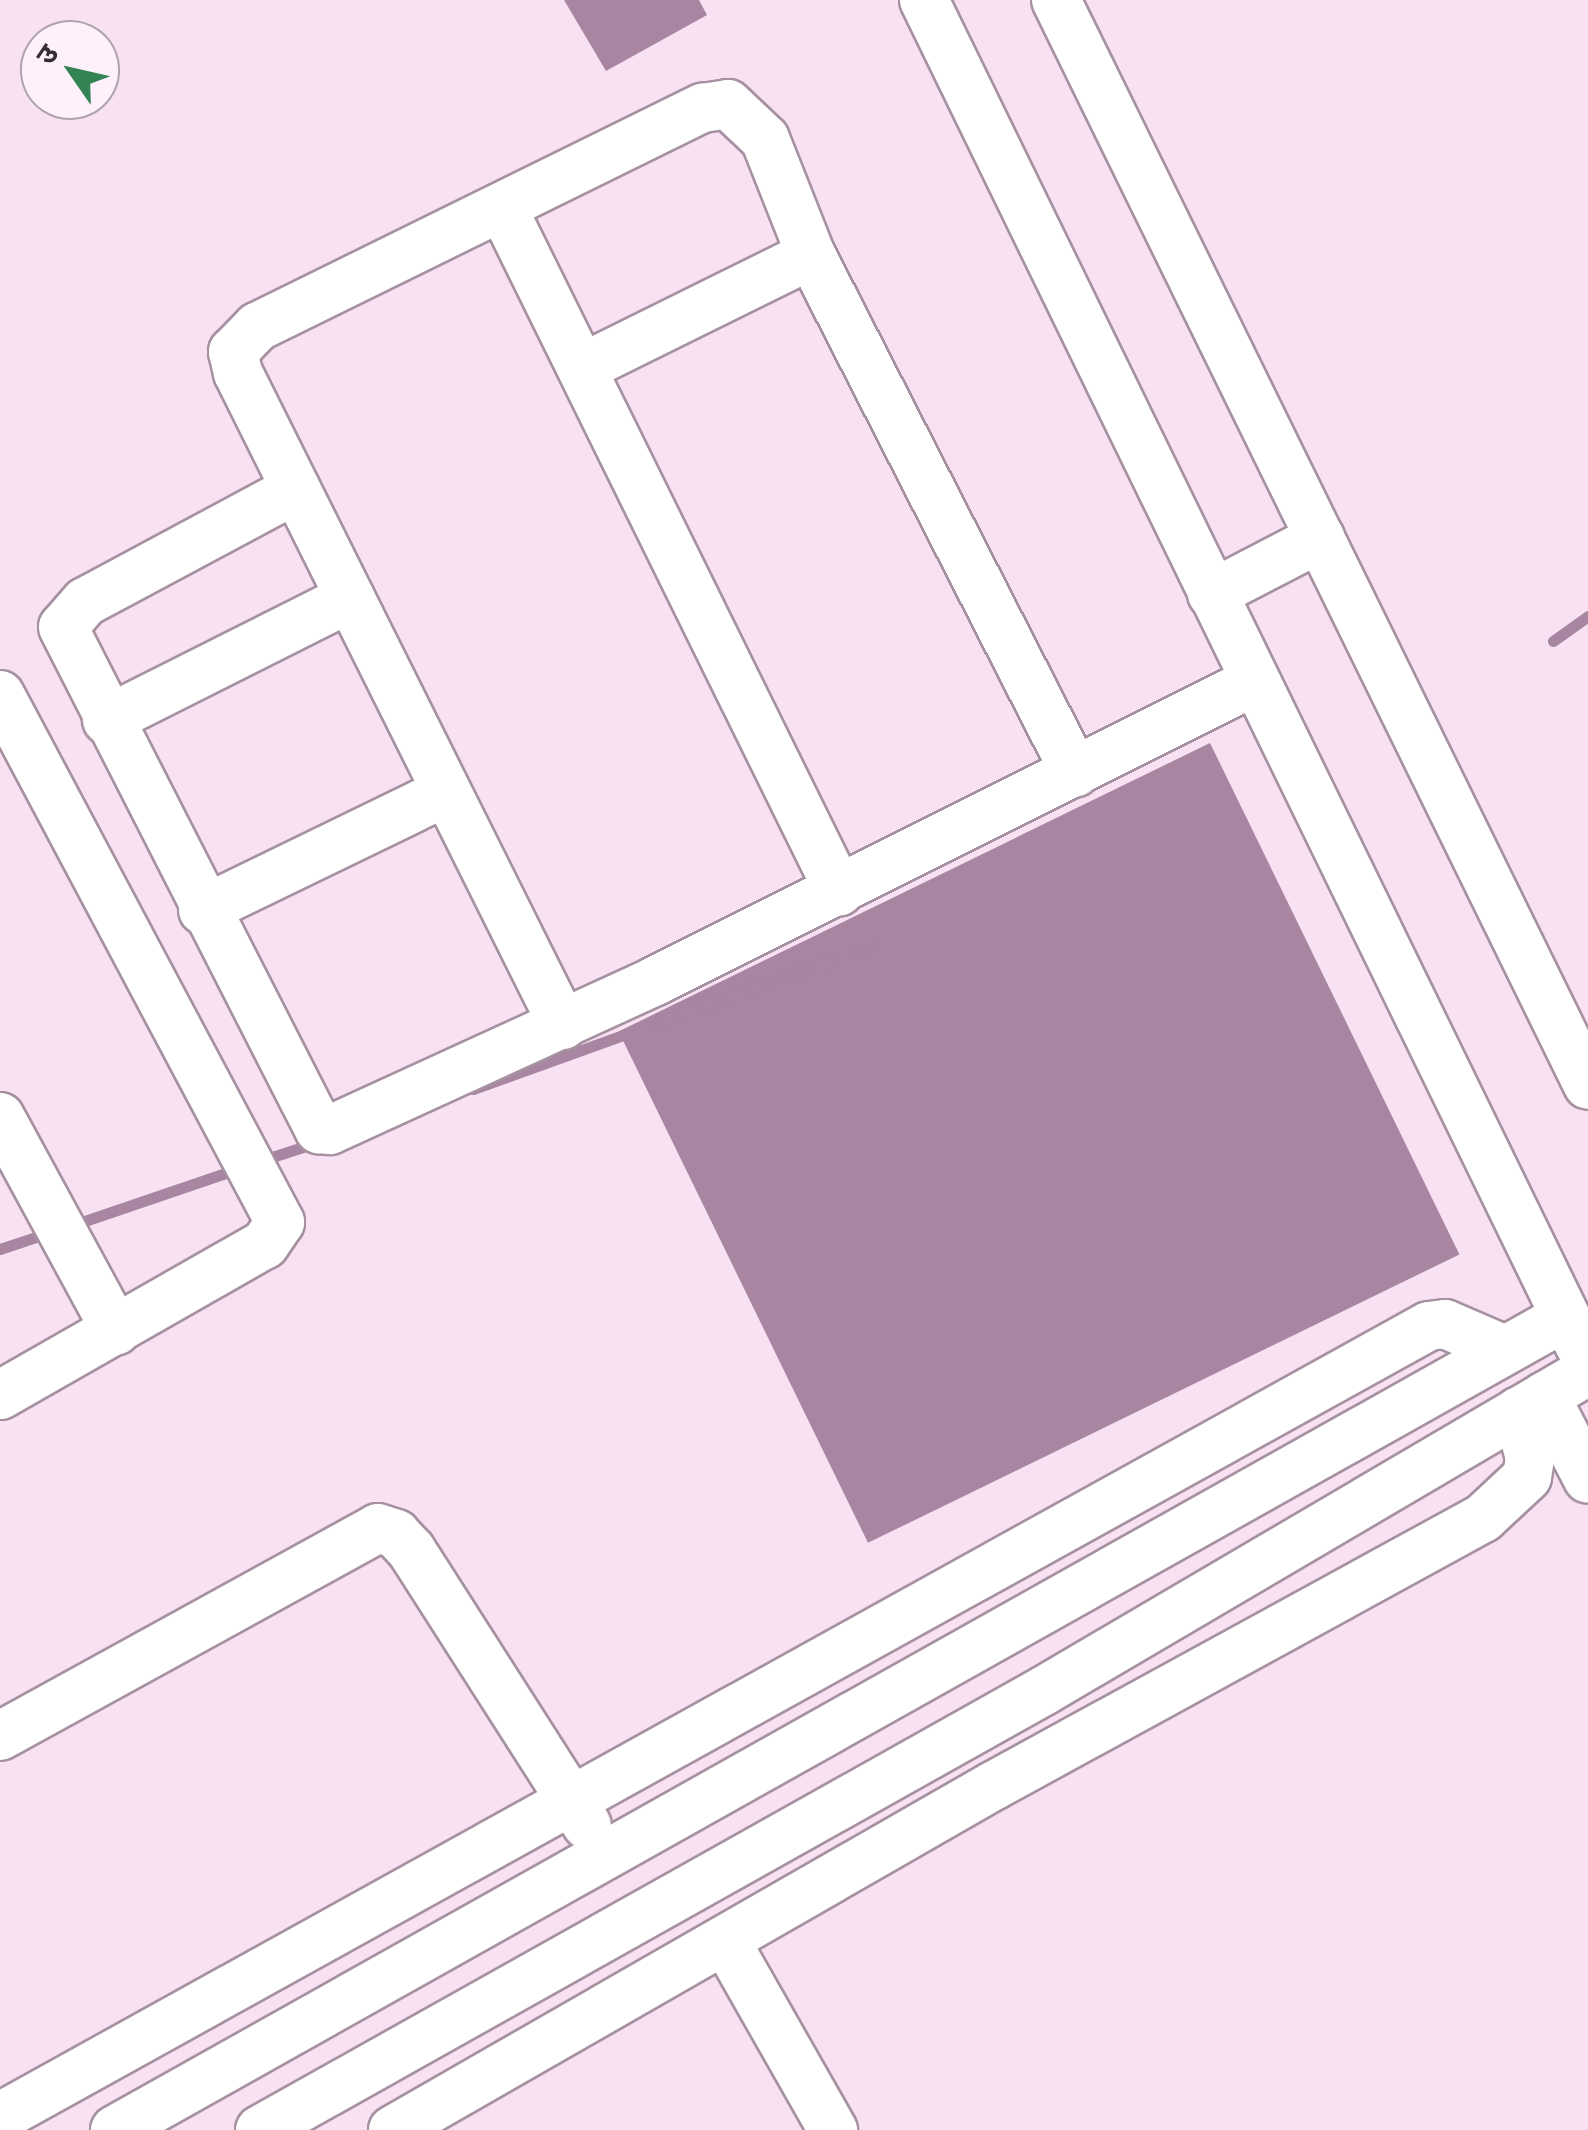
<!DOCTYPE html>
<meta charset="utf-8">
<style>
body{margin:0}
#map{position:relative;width:1588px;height:2130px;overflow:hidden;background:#f8e1f2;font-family:"Titillium Web","Noto Sans Devanagari",sans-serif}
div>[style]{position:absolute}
.water>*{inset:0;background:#a886a1;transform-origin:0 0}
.stream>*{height:11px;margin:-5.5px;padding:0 5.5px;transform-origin:5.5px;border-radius:5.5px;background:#a886a1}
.roads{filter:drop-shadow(2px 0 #a691a1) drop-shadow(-2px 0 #a691a1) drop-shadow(0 2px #a691a1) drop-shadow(0 -2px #a691a1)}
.minor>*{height:48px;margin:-24px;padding:0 24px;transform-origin:24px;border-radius:24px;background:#fff}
span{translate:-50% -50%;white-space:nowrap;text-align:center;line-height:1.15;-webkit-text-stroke:10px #fff1fc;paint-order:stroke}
.north{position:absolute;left:20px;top:20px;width:100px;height:100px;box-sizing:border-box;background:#fff1fc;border:2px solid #afa3ac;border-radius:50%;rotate:304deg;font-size:28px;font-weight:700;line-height:40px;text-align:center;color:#362e34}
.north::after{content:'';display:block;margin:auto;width:35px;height:45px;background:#348354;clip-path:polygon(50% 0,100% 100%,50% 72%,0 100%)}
</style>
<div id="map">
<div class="water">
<i style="clip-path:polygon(564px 0,699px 0,707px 15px,606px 71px)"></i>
<i style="left:1210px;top:743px;width:569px;height:658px;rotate:64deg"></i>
</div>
<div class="stream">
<i style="left:1553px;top:641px;width:43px;rotate:-35.5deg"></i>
<i style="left:473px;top:1089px;width:426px;rotate:-19.8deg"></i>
<i style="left:260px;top:1161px;width:61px;rotate:-18.1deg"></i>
<i style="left:70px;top:1226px;width:176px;rotate:-18.8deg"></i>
<i style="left:0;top:1249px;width:51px;rotate:-18.4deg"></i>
</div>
<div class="roads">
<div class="minor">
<i style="left:924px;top:0;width:1497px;rotate:64.02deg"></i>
<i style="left:1056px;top:0;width:1208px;rotate:63.88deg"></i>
<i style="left:502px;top:207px;width:763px;rotate:63.77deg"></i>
<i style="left:582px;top:368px;width:255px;rotate:-26.3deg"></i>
<i style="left:296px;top:489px;width:239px;rotate:151.8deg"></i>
<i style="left:85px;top:602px;width:33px;rotate:131deg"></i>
<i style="left:63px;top:627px;width:564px;rotate:62.98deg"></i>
<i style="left:319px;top:1129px;width:11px;rotate:5deg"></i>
<i style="left:330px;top:1130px;width:358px;rotate:-24.6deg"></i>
<i style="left:655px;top:981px;width:671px;rotate:-26.57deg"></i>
<i style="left:1212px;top:594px;width:122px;rotate:-27.4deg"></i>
<i style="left:0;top:695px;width:597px;rotate:62.02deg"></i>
<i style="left:280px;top:1222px;width:27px;rotate:124deg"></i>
<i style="left:265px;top:1244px;width:305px;rotate:150.3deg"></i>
<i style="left:107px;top:720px;width:272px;rotate:-26.7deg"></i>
<i style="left:203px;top:910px;width:270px;rotate:-25.9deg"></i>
<i style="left:563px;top:1025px;width:729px;rotate:-116.49deg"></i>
<i style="left:238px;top:373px;width:22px;rotate:-103deg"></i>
<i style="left:233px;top:352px;width:35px;rotate:-46deg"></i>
<i style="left:257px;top:327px;width:497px;rotate:-26.2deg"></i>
<i style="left:703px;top:108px;width:25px;rotate:-9deg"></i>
<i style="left:728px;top:104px;width:51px;rotate:43.4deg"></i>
<i style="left:765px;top:139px;width:125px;rotate:68.4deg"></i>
<i style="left:811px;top:255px;width:581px;rotate:62.95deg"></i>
<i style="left:0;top:1117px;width:243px;rotate:61.5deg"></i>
<i style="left:1545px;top:1396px;width:93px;rotate:62.6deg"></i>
<i style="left:0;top:1736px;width:431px;rotate:-28.8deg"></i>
<i style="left:378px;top:1528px;width:19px;rotate:18deg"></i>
<i style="left:396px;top:1534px;width:22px;rotate:47deg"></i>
<i style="left:411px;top:1550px;width:326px;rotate:57.4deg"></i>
<i style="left:725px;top:1940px;width:219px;rotate:60.4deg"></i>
<i style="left:0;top:2117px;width:1633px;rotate:-28.97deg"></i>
<i style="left:1429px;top:1326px;width:16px;rotate:-7deg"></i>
<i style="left:1445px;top:1324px;width:65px;rotate:23.4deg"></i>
<i style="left:115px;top:2130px;width:1662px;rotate:-29.28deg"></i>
<i style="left:260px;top:2130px;width:900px;rotate:-29.27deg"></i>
<i style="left:1045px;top:1690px;width:630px;rotate:-30.43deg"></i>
<i style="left:393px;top:2130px;width:692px;rotate:-29.83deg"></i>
<i style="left:993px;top:1786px;width:559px;rotate:-28.68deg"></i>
<i style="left:1483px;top:1518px;width:60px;rotate:-43deg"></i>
<i style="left:1527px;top:1477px;width:18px;rotate:-81deg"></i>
<i style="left:1530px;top:1459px;width:49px;rotate:-104deg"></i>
</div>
</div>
<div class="north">उ</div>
</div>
